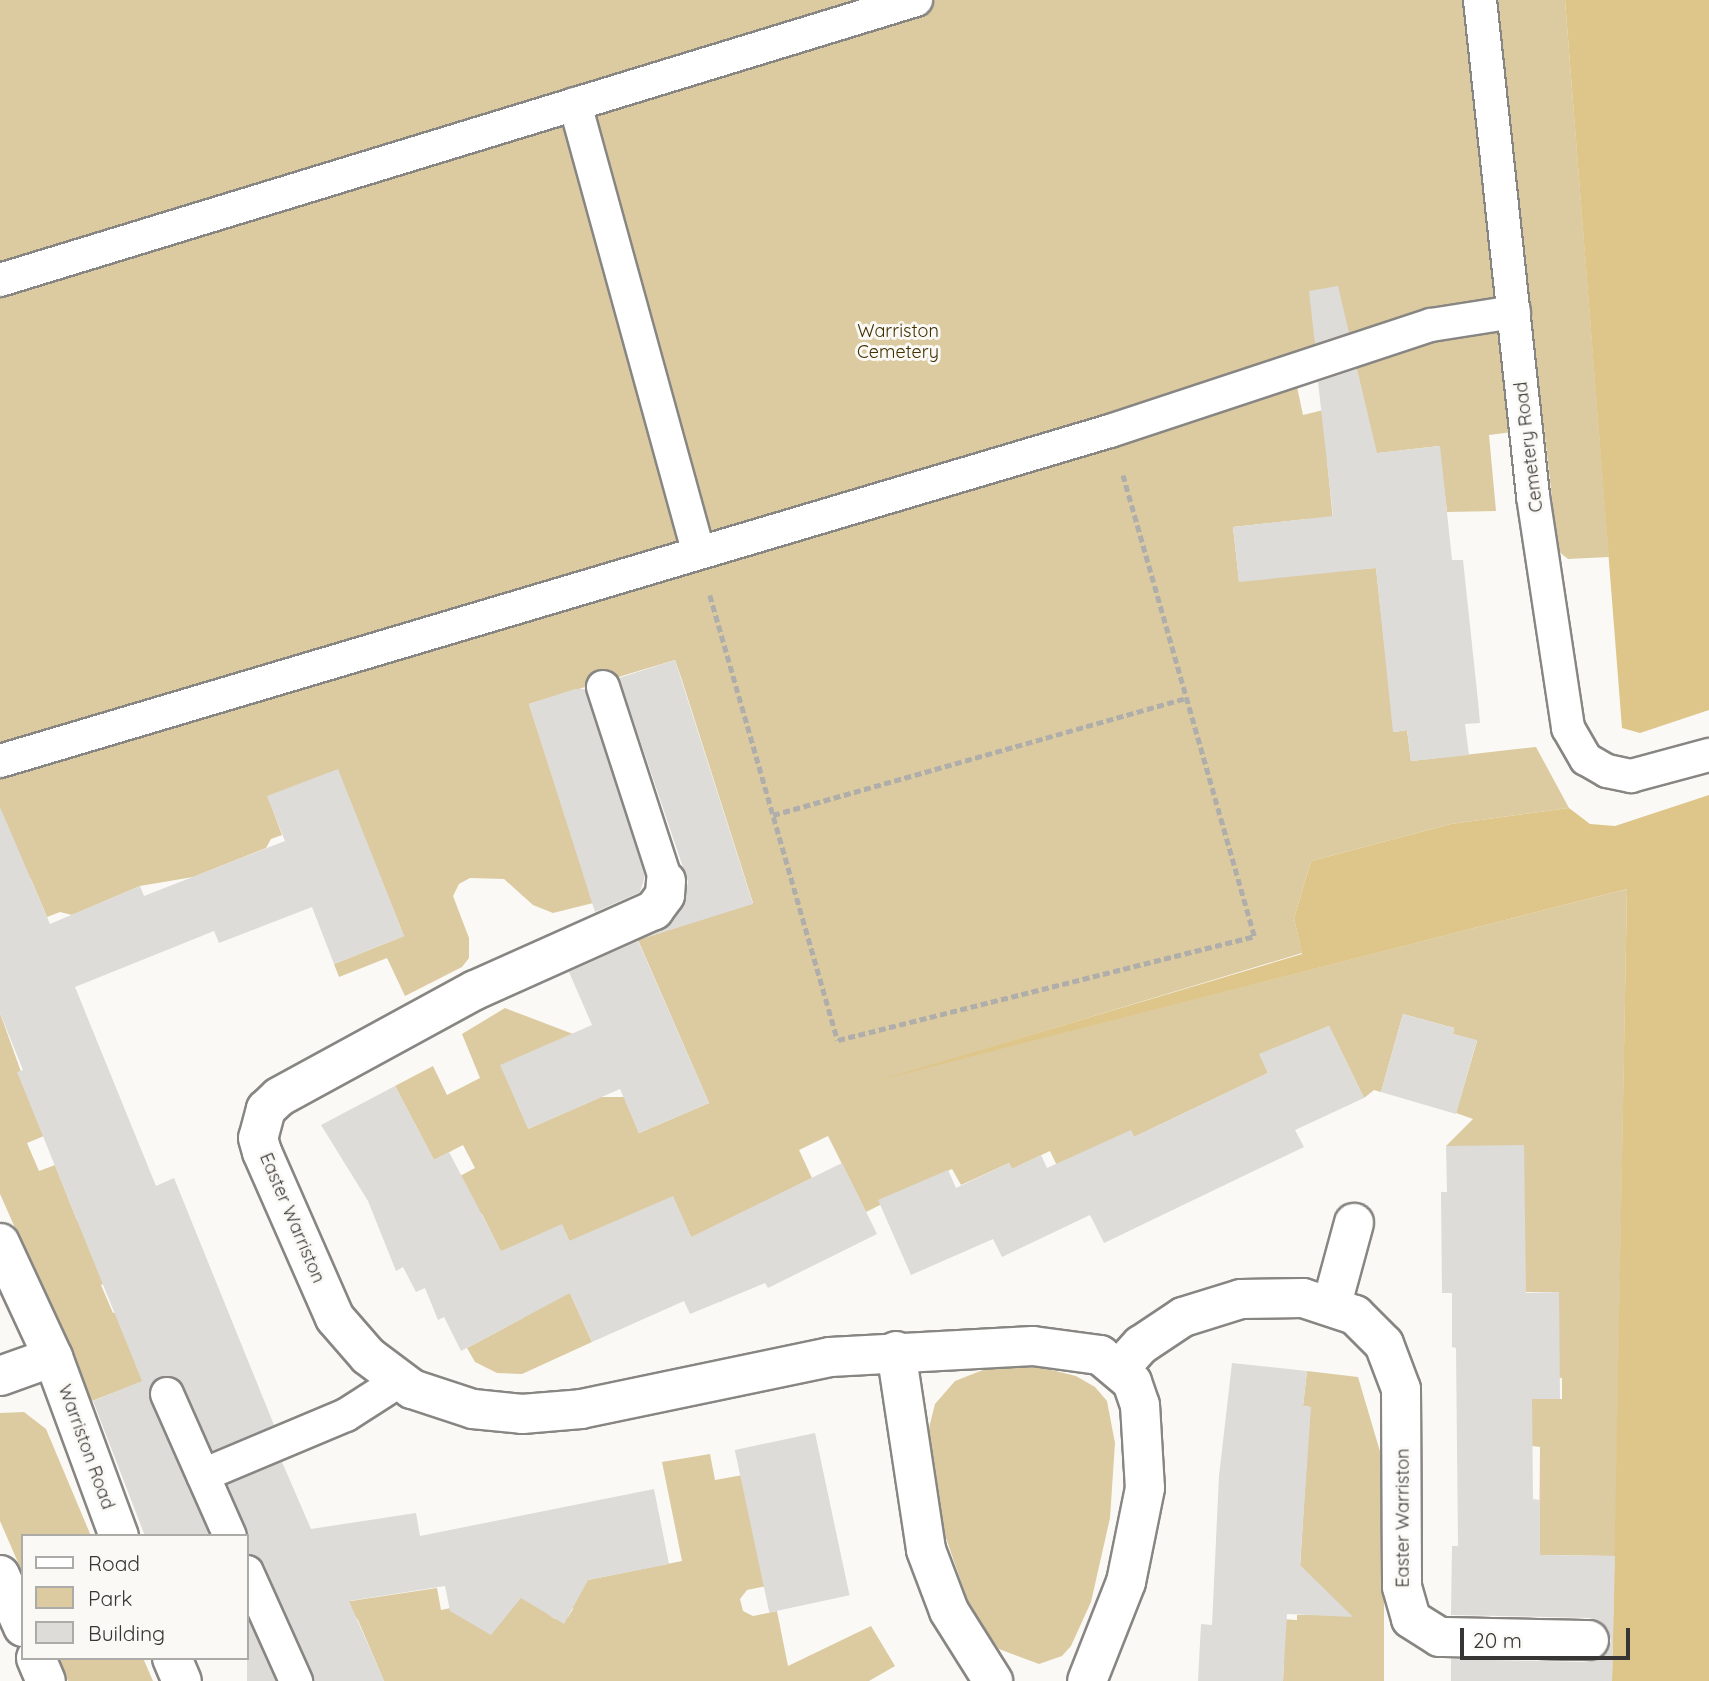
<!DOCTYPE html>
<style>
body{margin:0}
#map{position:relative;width:1709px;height:1681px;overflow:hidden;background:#faf9f5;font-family:Quicksand,sans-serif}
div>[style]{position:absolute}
.green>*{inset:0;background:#dccba1}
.forest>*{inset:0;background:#dec68b}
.building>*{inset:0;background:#dddcd8;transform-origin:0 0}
.path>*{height:4.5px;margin-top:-2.25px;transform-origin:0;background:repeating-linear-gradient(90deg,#afaeab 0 7px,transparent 0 10.5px)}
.roads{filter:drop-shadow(2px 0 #888683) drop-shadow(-2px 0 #888683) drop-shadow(0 2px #888683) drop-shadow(0 -2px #888683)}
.lane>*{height:32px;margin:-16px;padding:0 16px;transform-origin:16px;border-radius:16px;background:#fff}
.street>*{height:38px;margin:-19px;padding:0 19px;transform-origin:19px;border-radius:19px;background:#fff}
span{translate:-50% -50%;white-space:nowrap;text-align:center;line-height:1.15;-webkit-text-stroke:6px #faf9f5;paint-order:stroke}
.park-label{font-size:18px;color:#403000}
.street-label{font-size:18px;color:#373635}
.legend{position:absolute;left:21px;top:1534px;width:228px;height:126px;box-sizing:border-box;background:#faf9f5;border:2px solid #acaba8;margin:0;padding:9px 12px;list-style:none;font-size:21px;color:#373635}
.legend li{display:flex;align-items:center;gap:14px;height:35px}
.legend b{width:35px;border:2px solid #acaba8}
.scale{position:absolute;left:1460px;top:1628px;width:170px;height:32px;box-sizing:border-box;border:4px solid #373635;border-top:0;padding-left:9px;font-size:21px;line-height:24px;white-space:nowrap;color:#373635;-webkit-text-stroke:5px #faf9f5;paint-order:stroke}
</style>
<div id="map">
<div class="green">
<i style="clip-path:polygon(evenodd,0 0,1565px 0,1609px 557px,1568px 559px,1558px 551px,1544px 428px,1489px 435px,1496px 511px,1447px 512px,1439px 446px,1327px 459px,1338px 571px,1376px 568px,1394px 732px,1407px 730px,1411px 761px,1536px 747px,1569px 808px,1451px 824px,1311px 861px,1294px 918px,1302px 953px,909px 1072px,1627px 889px,1615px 1556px,1539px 1555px,1540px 1447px,1532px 1446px,1532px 1399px,1562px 1399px,1562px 1378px,1532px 1377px,1558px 1292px,1516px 1292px,1446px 1146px,1473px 1119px,1456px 1113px,1477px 1041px,1453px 1034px,1454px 1028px,1403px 1014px,1381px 1092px,1374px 1090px,1364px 1098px,1329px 1026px,1260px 1054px,1268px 1073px,1134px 1137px,1131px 1131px,1059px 1170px,1050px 1151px,1012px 1169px,1009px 1163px,961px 1185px,952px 1169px,866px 1212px,828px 1136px,799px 1150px,812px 1178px,697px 1235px,725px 1299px,720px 1302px,673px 1197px,581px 1267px,562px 1225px,543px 1233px,592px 1342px,522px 1374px,497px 1373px,475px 1362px,467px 1348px,523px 1318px,499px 1248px,482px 1214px,441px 1186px,475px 1168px,463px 1145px,434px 1160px,395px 1086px,433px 1066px,447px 1095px,480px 1078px,462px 1034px,505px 1008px,573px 1034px,528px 1129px,601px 1097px,624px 1097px,639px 1133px,709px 1103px,638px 940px,753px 903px,682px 680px,675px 660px,529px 704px,593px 903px,553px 913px,533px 905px,504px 879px,470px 878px,459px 884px,453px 896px,469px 938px,469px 958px,462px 967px,405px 996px,387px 958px,339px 977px,334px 964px,404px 936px,338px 771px,268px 797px,282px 835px,271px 839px,266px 848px,193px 877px,140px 886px,72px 915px,60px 912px,47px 917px,31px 879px,0 891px,0 0,1356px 367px,1364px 400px,1303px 415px,1296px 382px,1356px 367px,0 0,1307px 519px,1312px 573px,1239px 581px,1233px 527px,1307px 519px)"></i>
<i style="clip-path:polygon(0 1013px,44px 1136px,27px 1143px,39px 1171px,55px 1165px,76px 1218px,119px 1277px,101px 1285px,113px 1313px,131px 1306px,159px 1375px,92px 1401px,0 1194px)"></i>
<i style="clip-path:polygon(1039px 1367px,1076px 1376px,1095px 1387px,1107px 1401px,1115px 1443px,1110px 1518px,1091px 1602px,1071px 1646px,1062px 1656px,1039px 1664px,999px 1649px,971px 1611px,945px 1535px,926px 1440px,935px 1404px,955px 1381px,988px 1368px)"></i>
<i style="clip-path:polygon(1307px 1371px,1358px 1377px,1384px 1465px,1384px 1681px,1283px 1681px,1284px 1661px,1278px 1660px,1280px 1619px,1297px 1620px,1297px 1615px,1319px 1615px,1327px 1608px,1328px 1593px,1320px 1585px,1299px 1584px,1310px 1407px,1303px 1406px)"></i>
<i style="clip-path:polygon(24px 1412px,46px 1429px,91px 1536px,23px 1536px,23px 1574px,0 1521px,0 1413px)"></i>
<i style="clip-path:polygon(710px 1454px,715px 1480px,743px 1475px,771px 1585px,747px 1590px,740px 1599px,743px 1611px,753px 1616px,777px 1611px,788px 1666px,871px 1626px,895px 1666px,869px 1681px,384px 1681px,358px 1620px,344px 1602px,437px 1588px,441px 1610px,543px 1589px,548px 1614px,555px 1619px,568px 1617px,573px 1609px,568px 1584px,682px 1561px,662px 1462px)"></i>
<i style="clip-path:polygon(59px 1658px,143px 1658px,153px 1681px,68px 1681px)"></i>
</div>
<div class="forest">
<i style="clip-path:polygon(1565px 0,1709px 0,1709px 710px,1640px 733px,1622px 728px)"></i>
<i style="clip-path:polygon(1709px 795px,1709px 1681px,1612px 1681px,1627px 889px,876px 1081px,1302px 954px,1294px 918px,1311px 861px,1451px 824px,1569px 808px,1590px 824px,1615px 826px)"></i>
</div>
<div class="building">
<i style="clip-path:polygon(1338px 286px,1349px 333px,1315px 344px,1309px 291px)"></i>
<i style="clip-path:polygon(1357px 369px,1377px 453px,1440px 446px,1452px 560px,1463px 560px,1478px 701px,1480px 723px,1465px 724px,1469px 755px,1411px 761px,1407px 730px,1393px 732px,1376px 568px,1239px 582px,1233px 527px,1333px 516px,1318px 382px)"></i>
<i style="clip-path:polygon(675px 660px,753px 904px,644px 938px,672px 923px,683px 907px,688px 882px,619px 678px)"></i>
<i style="clip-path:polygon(575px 689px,585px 689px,645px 876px,640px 892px,595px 912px,529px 704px)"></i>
<i style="clip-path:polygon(338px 769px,404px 936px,334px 964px,312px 907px,219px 943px,214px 931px,75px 987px,156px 1186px,174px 1178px,274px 1425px,212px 1451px,178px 1380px,168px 1376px,153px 1383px,150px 1401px,210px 1536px,145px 1536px,93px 1401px,142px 1381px,17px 1072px,23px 1070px,0 1013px,0 807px,50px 924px,140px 886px,144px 896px,285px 841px,267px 796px)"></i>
<i style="clip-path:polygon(638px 941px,709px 1103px,639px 1133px,620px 1089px,528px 1129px,500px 1065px,592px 1025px,569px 972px)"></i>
<i style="clip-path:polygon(1403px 1014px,1454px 1028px,1453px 1034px,1477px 1040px,1456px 1114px,1381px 1092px)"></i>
<i style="clip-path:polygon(1329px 1026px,1364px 1098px,1295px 1130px,1304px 1147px,1104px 1243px,1090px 1215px,1002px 1257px,993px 1239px,911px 1275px,878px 1200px,948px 1170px,956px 1188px,1009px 1163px,1012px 1169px,1041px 1155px,1047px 1168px,1131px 1130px,1134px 1137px,1268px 1073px,1259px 1054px)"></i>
<i style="clip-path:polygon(395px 1086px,434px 1160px,449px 1152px,501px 1251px,562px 1224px,569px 1241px,673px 1196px,691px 1237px,842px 1163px,877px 1234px,768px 1288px,765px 1283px,690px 1314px,684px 1301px,592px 1342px,570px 1293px,461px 1351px,444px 1317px,438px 1320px,425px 1288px,416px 1292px,403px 1267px,396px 1271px,368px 1201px,321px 1125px)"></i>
<i style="clip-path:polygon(1524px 1145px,1526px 1293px,1559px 1292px,1560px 1399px,1532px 1399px,1533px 1499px,1540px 1500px,1540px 1555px,1615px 1556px,1612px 1681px,1451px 1681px,1451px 1659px,1589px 1662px,1600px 1659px,1611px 1641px,1608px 1629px,1590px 1618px,1451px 1615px,1452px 1546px,1458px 1546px,1456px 1348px,1452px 1347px,1452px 1293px,1442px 1293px,1441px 1192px,1447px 1192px,1446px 1146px)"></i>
<i style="clip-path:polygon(1232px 1363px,1307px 1371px,1303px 1406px,1311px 1407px,1300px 1565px,1353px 1617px,1287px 1614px,1283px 1681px,1198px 1681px,1201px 1624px,1212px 1625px,1219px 1476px)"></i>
<i style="left:815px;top:1433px;width:166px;height:82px;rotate:78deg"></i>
<i style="clip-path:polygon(282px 1462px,311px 1529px,416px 1513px,420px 1536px,654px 1489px,669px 1564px,588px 1580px,564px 1624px,521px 1598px,491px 1635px,450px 1611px,445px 1586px,349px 1601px,384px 1681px,314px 1681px,264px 1564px,247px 1554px,247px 1529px,227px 1485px)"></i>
<i style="clip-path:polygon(247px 1616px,276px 1681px,247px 1681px)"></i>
</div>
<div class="path">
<i style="left:710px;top:595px;width:463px;rotate:74deg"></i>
<i style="left:838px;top:1040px;width:429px;rotate:-14deg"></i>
<i style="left:1254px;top:936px;width:479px;rotate:-105.9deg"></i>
<i style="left:773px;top:815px;width:429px;rotate:-15.8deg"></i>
</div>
<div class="roads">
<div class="lane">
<i style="left:1480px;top:0;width:499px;rotate:83.9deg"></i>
<i style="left:1533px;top:496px;width:235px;rotate:81.4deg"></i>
<i style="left:1568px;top:728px;width:36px;rotate:60deg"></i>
<i style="left:1586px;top:759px;width:24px;rotate:30deg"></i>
<i style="left:1607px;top:771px;width:25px;rotate:12deg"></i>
<i style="left:1631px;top:776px;width:81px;rotate:-15.1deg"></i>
<i style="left:575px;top:104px;width:465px;rotate:74.6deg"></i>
<i style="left:0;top:280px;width:958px;rotate:-17deg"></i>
<i style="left:603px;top:687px;width:204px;rotate:72deg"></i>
<i style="left:0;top:761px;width:1158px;rotate:-16.56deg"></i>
<i style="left:1110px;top:431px;width:338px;rotate:-18.3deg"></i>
<i style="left:1431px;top:325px;width:84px;rotate:-8.9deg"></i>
<i style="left:167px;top:1394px;width:155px;rotate:66.1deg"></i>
<i style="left:203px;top:1475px;width:155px;rotate:-22.8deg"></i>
<i style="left:346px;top:1415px;width:63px;rotate:-32.7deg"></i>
<i style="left:247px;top:1572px;width:120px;rotate:65.8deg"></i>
</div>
<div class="street">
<i style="left:666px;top:881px;width:14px;rotate:94deg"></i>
<i style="left:665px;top:895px;width:19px;rotate:126deg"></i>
<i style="left:654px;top:910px;width:196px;rotate:155.9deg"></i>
<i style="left:475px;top:990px;width:223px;rotate:151.4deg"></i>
<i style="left:279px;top:1097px;width:18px;rotate:137deg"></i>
<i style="left:266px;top:1109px;width:30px;rotate:105deg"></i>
<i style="left:258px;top:1138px;width:15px;rotate:74deg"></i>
<i style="left:262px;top:1152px;width:181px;rotate:66.3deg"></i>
<i style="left:335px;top:1318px;width:50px;rotate:49deg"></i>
<i style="left:368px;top:1356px;width:55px;rotate:36.9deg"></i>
<i style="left:412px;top:1389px;width:64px;rotate:18.2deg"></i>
<i style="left:473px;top:1409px;width:49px;rotate:5.8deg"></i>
<i style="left:522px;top:1414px;width:59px;rotate:-4.8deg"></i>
<i style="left:581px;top:1409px;width:254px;rotate:-11.8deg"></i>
<i style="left:830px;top:1357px;width:203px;rotate:-3.1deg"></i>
<i style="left:1033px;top:1346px;width:68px;rotate:7.7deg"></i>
<i style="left:1100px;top:1355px;width:42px;rotate:40.2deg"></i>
<i style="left:1132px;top:1382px;width:24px;rotate:71deg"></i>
<i style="left:1140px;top:1405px;width:83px;rotate:86.6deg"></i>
<i style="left:1145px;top:1488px;width:96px;rotate:101.4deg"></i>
<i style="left:1126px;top:1582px;width:106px;rotate:111.5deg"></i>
<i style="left:0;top:1243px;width:126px;rotate:65.1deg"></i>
<i style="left:53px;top:1357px;width:191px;rotate:69.8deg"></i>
<i style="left:1332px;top:1304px;width:84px;rotate:-74.8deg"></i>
<i style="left:896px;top:1351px;width:201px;rotate:81.4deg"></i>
<i style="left:926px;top:1550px;width:65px;rotate:69.3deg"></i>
<i style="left:949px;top:1611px;width:83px;rotate:57.8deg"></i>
<i style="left:1120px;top:1368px;width:31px;rotate:-48deg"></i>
<i style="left:1141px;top:1345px;width:50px;rotate:-33.7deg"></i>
<i style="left:1183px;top:1317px;width:61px;rotate:-17.2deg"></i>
<i style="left:1241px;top:1299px;width:62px;rotate:-0.9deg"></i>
<i style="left:1303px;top:1298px;width:55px;rotate:18.1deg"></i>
<i style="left:1355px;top:1315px;width:41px;rotate:45deg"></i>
<i style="left:1384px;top:1344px;width:48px;rotate:69.3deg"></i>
<i style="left:1401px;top:1389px;width:198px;rotate:89.7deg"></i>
<i style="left:1402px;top:1587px;width:33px;rotate:74deg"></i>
<i style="left:1411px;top:1619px;width:34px;rotate:32deg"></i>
<i style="left:1440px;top:1637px;width:149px;rotate:1.2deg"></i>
<i style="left:0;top:1376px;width:56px;rotate:-19.7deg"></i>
<i style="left:0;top:1575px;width:57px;rotate:66.1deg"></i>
<i style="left:36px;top:1658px;width:25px;rotate:67deg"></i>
<i style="left:172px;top:1658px;width:25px;rotate:67deg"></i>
</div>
</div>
<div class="park-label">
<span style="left:898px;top:342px">Warriston<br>Cemetery</span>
</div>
<div class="street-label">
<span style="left:1529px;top:447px;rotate:-97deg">Cemetery Road</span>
<span style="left:292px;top:1218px;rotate:67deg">Easter Warriston</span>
<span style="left:86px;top:1447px;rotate:70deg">Warriston Road</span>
<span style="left:1403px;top:1518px;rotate:-90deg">Easter Warriston</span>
</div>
<ul class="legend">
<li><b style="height:9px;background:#fff"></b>Road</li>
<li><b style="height:19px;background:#dccba1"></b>Park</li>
<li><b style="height:19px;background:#dddcd8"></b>Building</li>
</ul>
<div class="scale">20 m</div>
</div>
